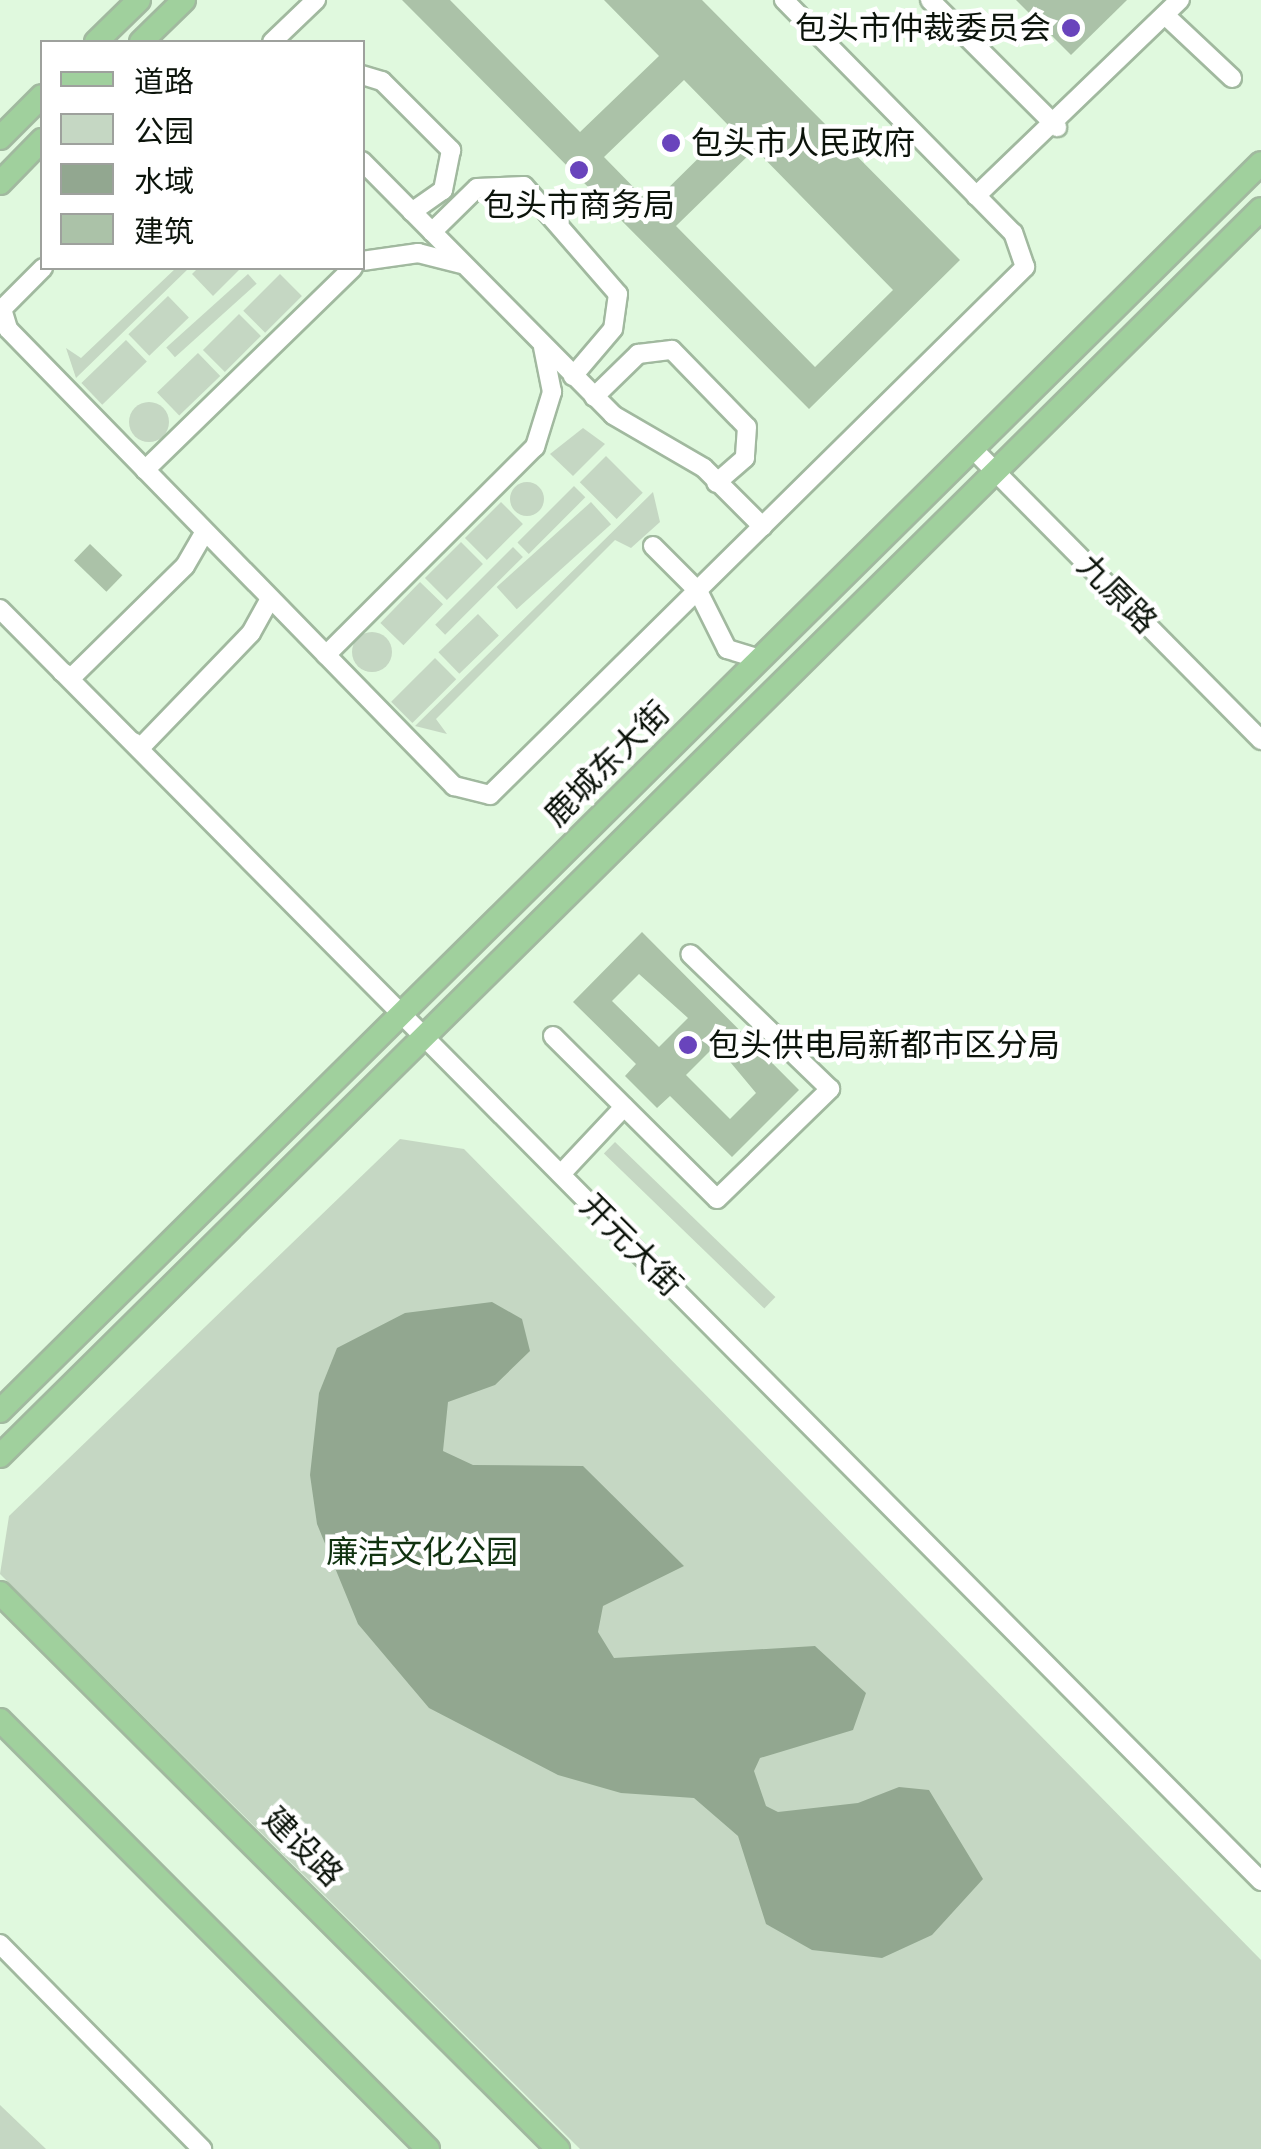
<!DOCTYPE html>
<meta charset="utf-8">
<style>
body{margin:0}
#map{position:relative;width:1261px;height:2149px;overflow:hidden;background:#e0f9de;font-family:"DejaVu Sans","Noto Sans SC",sans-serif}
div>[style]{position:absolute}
.green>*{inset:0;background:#c5d7c3;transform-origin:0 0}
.round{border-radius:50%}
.water>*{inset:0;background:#92a790}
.building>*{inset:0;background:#abc2a8;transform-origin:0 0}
.roads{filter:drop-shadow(2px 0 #a1b99f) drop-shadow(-2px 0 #a1b99f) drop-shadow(0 2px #a1b99f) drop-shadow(0 -2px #a1b99f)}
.minor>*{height:18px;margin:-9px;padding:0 9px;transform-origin:9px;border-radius:9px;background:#fff}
.major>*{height:22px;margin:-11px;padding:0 11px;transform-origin:11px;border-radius:11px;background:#a0d09d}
.dots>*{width:28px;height:28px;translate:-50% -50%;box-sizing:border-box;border:5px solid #fff;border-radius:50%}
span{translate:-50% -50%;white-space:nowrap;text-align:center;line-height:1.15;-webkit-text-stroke:9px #fff;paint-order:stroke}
.poi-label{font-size:32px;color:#0c140b}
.right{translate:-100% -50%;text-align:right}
.left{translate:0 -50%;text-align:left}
.street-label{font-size:32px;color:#0c140b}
.park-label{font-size:32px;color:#113310}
.legend{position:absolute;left:40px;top:40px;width:325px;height:230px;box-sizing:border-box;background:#fff;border:2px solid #9ea19d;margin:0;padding:12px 18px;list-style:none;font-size:30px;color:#0c140b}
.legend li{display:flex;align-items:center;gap:20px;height:50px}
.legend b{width:50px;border:2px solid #9ea19d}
</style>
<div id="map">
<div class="green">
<i style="clip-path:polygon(176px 268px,189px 268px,76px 378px,66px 348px,81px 358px)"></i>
<i style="clip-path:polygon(198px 268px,241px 268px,213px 296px,192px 274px)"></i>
<i style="left:248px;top:274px;width:13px;height:110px;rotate:48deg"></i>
<i style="left:280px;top:274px;width:31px;height:52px;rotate:45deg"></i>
<i style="left:168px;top:296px;width:30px;height:55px;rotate:46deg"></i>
<i style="left:239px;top:314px;width:31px;height:51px;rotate:45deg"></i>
<i style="left:126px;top:340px;width:30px;height:62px;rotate:46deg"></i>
<i style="left:198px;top:353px;width:32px;height:57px;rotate:46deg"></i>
<i class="round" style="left:129px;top:402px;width:40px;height:40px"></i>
<i style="clip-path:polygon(583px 428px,605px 444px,573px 476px,550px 454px)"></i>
<i style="left:606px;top:456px;width:52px;height:37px;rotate:45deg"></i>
<i class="round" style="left:510px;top:482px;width:34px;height:34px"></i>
<i style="left:574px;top:486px;width:16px;height:80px;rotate:45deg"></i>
<i style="clip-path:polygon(653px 492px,660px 522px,631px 548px,615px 540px,436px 719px,447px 734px,415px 726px)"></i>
<i style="left:501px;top:502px;width:31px;height:51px;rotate:45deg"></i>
<i style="left:591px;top:502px;width:30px;height:127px;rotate:48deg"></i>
<i style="left:461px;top:542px;width:31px;height:51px;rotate:45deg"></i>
<i style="left:513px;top:547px;width:14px;height:110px;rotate:45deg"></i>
<i style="left:420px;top:582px;width:32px;height:57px;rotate:44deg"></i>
<i style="left:478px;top:614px;width:30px;height:55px;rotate:46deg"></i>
<i class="round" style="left:352px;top:632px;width:40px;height:40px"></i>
<i style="left:435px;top:658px;width:30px;height:62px;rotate:45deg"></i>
<i style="clip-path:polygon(400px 1139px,464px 1149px,1261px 1960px,1261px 2149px,580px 2149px,0 1574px,9px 1516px)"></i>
<i style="left:615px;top:1142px;width:223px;height:16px;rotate:44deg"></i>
<i style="clip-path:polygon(0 2105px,46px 2149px,0 2149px)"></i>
</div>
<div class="water">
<i style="clip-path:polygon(492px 1302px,522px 1319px,530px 1351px,495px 1385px,448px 1402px,443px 1451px,473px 1465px,583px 1466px,684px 1566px,603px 1606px,598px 1632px,614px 1658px,815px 1646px,866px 1693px,853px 1730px,760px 1758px,754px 1771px,766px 1806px,778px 1812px,858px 1803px,899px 1787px,929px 1790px,983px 1879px,932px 1935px,882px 1958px,812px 1950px,766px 1924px,738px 1836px,694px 1798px,621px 1793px,558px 1775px,429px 1708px,358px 1624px,317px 1524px,310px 1475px,319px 1393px,337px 1348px,405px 1313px)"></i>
</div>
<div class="building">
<i style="clip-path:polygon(evenodd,402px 0,450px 0,580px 132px,659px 56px,604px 0,702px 0,960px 260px,809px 409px,402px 0,684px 80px,730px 127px,651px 205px,604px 157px,684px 80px,402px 0,755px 149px,893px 290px,815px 367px,676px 226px,755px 149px)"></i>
<i style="clip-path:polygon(1016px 0,1127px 0,1071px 55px)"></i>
<i style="left:90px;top:544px;width:45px;height:23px;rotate:44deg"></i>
<i style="clip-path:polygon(evenodd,642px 932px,799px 1090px,732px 1157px,670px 1096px,657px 1108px,625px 1076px,636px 1064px,573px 1002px,642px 932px,639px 974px,688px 1018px,659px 1047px,612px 1001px,639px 974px,642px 932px,716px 1045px,756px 1093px,730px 1119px,686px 1075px,716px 1045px)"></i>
</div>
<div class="roads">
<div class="minor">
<i style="left:930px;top:0;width:180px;rotate:45deg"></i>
<i style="left:1165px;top:15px;width:92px;rotate:43.2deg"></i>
<i style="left:272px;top:42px;width:61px;rotate:-43.7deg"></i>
<i style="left:362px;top:75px;width:21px;rotate:17deg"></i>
<i style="left:382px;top:81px;width:98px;rotate:45deg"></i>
<i style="left:451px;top:150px;width:41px;rotate:101.3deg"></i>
<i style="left:443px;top:190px;width:38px;rotate:145deg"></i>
<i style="left:362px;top:161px;width:357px;rotate:45.3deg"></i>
<i style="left:613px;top:415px;width:105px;rotate:30.2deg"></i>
<i style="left:704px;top:468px;width:83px;rotate:45deg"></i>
<i style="left:976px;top:196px;width:283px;rotate:-43.9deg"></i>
<i style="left:432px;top:232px;width:63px;rotate:-44.4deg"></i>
<i style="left:477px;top:188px;width:47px;rotate:-2.4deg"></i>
<i style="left:524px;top:186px;width:143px;rotate:49deg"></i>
<i style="left:618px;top:294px;width:35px;rotate:98deg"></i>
<i style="left:613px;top:329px;width:62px;rotate:130.4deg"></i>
<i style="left:362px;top:261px;width:57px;rotate:-8.1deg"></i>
<i style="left:418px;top:253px;width:44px;rotate:14.3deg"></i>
<i style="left:43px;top:268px;width:58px;rotate:135deg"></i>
<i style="left:2px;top:309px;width:21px;rotate:73deg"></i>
<i style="left:8px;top:329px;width:639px;rotate:45.7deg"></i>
<i style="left:454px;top:786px;width:37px;rotate:14deg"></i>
<i style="left:490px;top:795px;width:752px;rotate:-44.62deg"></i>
<i style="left:1025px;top:267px;width:36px;rotate:-109deg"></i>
<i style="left:1013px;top:233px;width:327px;rotate:-134.5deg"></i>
<i style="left:594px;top:397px;width:62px;rotate:-44.3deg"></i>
<i style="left:638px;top:354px;width:34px;rotate:-7deg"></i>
<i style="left:672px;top:350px;width:107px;rotate:45.8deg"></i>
<i style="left:747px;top:427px;width:31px;rotate:94deg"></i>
<i style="left:745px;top:458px;width:38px;rotate:139deg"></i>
<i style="left:972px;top:448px;width:411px;rotate:45.3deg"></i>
<i style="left:145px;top:470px;width:290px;rotate:-44.2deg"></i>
<i style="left:653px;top:546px;width:64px;rotate:45deg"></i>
<i style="left:698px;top:591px;width:65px;rotate:63.4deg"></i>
<i style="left:727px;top:649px;width:34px;rotate:17deg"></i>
<i style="left:0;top:609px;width:1791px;rotate:45.25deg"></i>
<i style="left:326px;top:655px;width:295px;rotate:-44.9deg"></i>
<i style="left:535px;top:447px;width:58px;rotate:-72.8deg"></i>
<i style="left:552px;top:392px;width:46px;rotate:-101.3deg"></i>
<i style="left:62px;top:672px;width:11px;rotate:27deg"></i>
<i style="left:72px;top:677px;width:158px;rotate:-44.5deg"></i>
<i style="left:185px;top:566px;width:39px;rotate:-60deg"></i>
<i style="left:133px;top:742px;width:9px;rotate:32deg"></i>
<i style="left:141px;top:747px;width:158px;rotate:-46deg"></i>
<i style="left:251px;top:633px;width:39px;rotate:-61deg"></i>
<i style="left:553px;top:1036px;width:231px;rotate:44.8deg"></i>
<i style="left:717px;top:1199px;width:158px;rotate:-44.2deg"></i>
<i style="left:830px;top:1089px;width:194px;rotate:-136deg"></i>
<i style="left:561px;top:1174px;width:92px;rotate:-46.8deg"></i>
<i style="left:0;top:1944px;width:288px;rotate:45.4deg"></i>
</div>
<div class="major">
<i style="left:96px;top:42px;width:60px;rotate:-44.3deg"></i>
<i style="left:141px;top:42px;width:60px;rotate:-44.3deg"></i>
<i style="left:0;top:138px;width:59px;rotate:-45deg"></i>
<i style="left:0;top:183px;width:60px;rotate:-45.7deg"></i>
<i style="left:0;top:1411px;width:1774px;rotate:-44.7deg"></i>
<i style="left:0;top:1456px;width:1773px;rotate:-44.68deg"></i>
<i style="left:0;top:1593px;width:788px;rotate:44.9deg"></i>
<i style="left:0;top:1720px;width:606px;rotate:45.07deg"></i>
</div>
</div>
<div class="dots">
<i style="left:1071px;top:28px;background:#6944bc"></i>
<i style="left:671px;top:143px;background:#6944bc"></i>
<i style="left:579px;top:170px;background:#6944bc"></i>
<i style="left:688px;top:1045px;background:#6944bc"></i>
</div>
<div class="poi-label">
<span class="right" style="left:1051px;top:28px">包头市仲裁委员会</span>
<span class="left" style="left:691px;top:143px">包头市人民政府</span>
<span style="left:579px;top:205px">包头市商务局</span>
<span class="left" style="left:708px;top:1045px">包头供电局新都市区分局</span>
</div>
<div class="street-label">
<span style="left:1117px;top:594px;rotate:45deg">九原路</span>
<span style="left:607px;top:764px;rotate:-45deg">鹿城东大街</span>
<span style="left:631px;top:1245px;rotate:45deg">开元大街</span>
<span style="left:303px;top:1847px;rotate:45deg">建设路</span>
</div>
<div class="park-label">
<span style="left:422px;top:1552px">廉洁文化公园</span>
</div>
<ul class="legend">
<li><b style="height:12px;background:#a0d09d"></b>道路</li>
<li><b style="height:28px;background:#c5d7c3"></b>公园</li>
<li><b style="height:28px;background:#92a790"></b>水域</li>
<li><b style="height:28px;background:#abc2a8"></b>建筑</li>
</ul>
</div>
